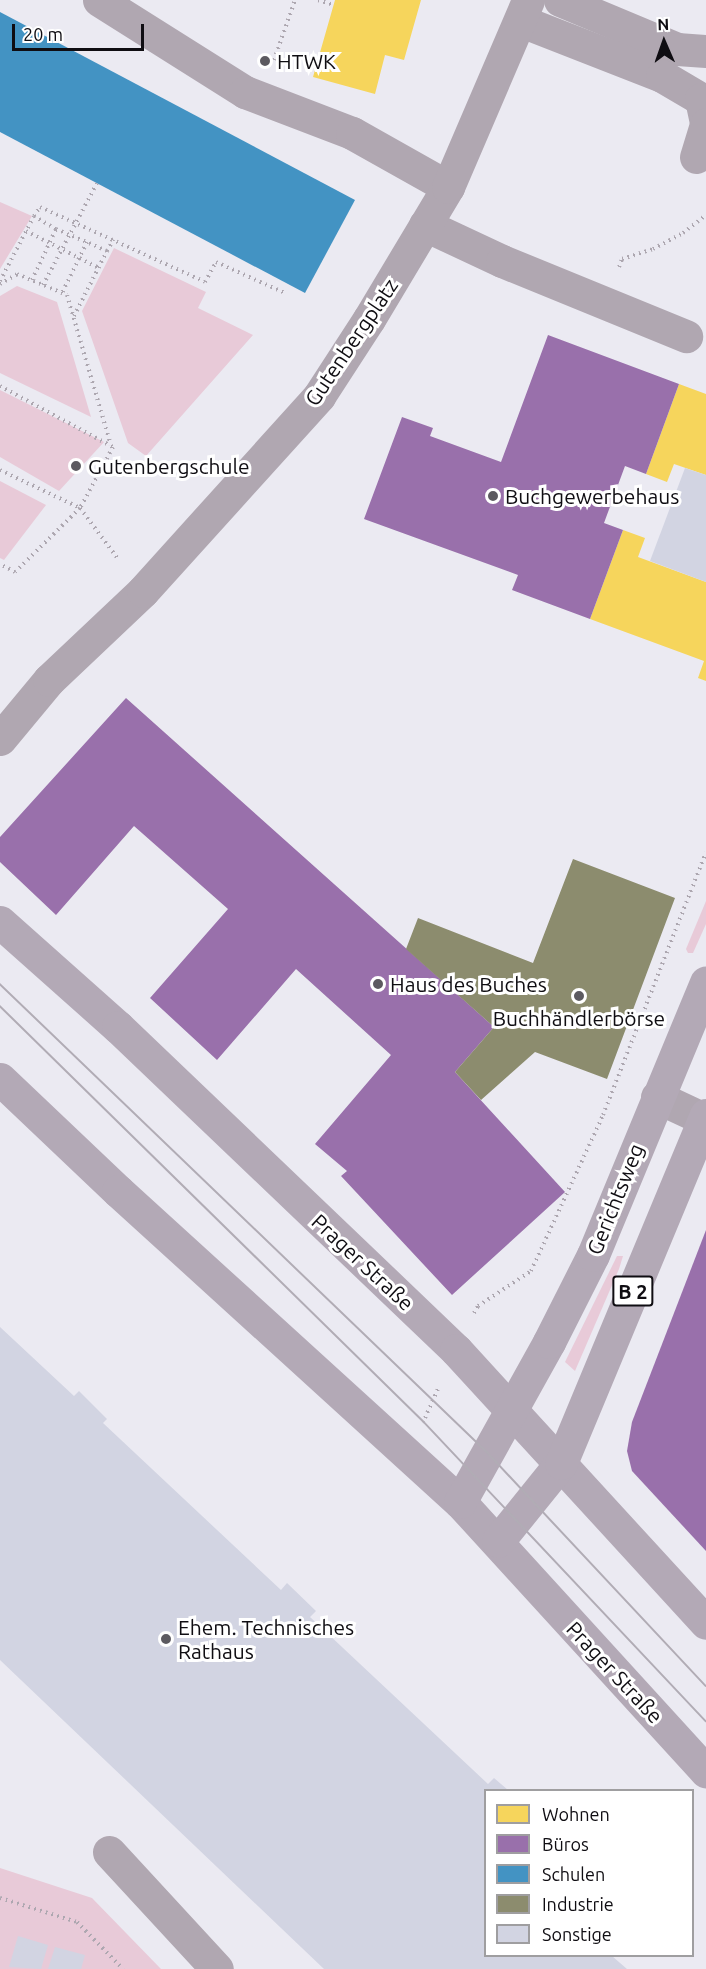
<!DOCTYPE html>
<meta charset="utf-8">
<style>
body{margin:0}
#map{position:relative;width:706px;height:1969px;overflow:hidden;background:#ebeaf2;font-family:Ubuntu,sans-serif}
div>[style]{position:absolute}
.green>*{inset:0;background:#e8cad8}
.homes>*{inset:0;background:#f6d55c}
.offices>*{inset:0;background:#9970ab}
.schools>*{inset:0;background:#4393c3}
.industry>*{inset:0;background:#8c8c6e}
.building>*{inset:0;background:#d2d4e2}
.path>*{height:4px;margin-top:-2px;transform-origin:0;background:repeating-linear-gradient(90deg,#ada7b0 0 1.5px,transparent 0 6px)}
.minor>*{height:33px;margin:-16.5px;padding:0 16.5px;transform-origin:16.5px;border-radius:16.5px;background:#b0a7b1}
.major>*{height:33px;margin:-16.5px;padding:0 16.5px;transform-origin:16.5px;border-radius:16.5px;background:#b3a9b6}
.tram>*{height:1.5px;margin:-0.75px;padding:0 0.75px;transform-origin:0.75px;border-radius:0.75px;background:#b1acb5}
.dots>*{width:16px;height:16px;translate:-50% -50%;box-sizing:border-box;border:3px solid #fff;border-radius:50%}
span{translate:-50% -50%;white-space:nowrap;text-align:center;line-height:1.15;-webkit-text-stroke:6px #fff;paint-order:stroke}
.shield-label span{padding:2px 4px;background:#fff;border:2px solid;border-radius:4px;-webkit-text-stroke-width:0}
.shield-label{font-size:20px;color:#0f0d12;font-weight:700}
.poi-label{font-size:21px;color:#0f0d12}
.left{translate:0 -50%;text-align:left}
.street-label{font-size:21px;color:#0f0d12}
.legend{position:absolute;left:484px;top:1789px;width:210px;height:168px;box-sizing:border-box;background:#fff;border:2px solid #9f9ea0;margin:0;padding:8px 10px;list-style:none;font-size:18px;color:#0f0d12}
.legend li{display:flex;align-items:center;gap:12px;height:30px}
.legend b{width:30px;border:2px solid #9f9ea0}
.north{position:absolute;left:634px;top:12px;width:60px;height:60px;-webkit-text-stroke:4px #fff;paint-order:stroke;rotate:358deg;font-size:16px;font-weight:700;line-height:24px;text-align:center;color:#0f0d12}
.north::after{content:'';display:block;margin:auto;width:21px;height:27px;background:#0f0d12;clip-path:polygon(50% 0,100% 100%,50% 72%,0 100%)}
.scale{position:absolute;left:12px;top:24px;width:132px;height:27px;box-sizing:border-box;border:3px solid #0f0d12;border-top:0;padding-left:8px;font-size:18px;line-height:21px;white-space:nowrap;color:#0f0d12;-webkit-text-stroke:4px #fff;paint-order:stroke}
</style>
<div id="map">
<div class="green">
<i style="clip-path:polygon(0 202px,32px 216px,0 269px)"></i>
<i style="clip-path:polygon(114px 248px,206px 292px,198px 308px,253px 335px,146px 456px,128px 443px,82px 311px)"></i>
<i style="clip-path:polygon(17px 286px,57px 302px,91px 417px,0 373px,0 296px)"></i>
<i style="clip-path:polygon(0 390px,104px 442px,59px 491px,0 457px)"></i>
<i style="clip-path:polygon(0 481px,46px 505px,4px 560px,0 558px)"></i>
<i style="clip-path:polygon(706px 901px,706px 924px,693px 953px,688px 953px,686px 949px)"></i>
<i style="clip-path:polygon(617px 1256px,623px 1256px,619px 1269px,575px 1371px,565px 1362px)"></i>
<i style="clip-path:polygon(0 1868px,92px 1898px,161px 1969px,0 1969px)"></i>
</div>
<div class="homes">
<i style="clip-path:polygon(335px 0,421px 0,404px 60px,385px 55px,375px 94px,313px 77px)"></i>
<i style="clip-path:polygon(679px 384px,706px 394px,706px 475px,674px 464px,667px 482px,646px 474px)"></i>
<i style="clip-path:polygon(623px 530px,645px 538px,638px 557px,706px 582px,706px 681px,698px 678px,704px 661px,590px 619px)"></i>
</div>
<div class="offices">
<i style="clip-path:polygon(548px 335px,679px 384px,646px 474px,625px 466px,604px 523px,623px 530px,590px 619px,512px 590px,518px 575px,364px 519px,402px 417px,433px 428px,430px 436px,501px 462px)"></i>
<i style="clip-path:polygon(126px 698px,494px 1027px,455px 1072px,565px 1192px,452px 1295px,341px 1176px,347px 1171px,315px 1144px,391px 1055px,296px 969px,217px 1060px,150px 998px,228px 909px,134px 826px,56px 915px,0 862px,0 837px)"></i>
<i style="clip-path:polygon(706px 1230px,706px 1551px,632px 1471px,627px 1451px,632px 1422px)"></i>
</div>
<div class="schools">
<i style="clip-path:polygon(0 12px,355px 200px,305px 293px,0 132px)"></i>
</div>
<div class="industry">
<i style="clip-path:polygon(573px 859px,675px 898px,607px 1079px,535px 1052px,481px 1100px,455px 1072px,494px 1027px,406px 949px,418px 918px,533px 963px)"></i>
</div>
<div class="building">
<i style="clip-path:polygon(685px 468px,706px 475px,706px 582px,650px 561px)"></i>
<i style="clip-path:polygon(0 1327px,74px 1396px,79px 1391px,107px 1419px,103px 1423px,281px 1590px,287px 1583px,316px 1611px,310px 1617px,488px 1784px,494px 1778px,508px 1790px,486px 1790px,486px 1956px,612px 1956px,627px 1969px,324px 1969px,0 1660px)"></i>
<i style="clip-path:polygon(18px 1936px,48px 1945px,41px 1969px,9px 1967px)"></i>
<i style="clip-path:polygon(55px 1947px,85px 1955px,81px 1969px,48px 1969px)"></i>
</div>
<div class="path">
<i style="left:318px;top:0;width:16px;rotate:18deg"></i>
<i style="left:274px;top:60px;width:64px;rotate:-70.7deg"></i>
<i style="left:34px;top:216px;width:11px;rotate:-56deg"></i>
<i style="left:40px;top:207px;width:181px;rotate:24.4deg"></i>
<i style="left:205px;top:282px;width:23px;rotate:-61deg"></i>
<i style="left:216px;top:262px;width:76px;rotate:24.2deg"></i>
<i style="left:26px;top:231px;width:82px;rotate:26.9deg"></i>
<i style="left:107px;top:251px;width:13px;rotate:-61deg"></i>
<i style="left:619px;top:267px;width:9px;rotate:-69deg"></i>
<i style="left:622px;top:259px;width:33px;rotate:-18deg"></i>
<i style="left:653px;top:249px;width:34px;rotate:-28deg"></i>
<i style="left:683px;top:233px;width:29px;rotate:-38deg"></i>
<i style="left:32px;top:280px;width:56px;rotate:-64.8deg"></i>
<i style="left:56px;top:229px;width:34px;rotate:23deg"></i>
<i style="left:87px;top:242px;width:57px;rotate:116.1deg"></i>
<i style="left:0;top:281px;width:73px;rotate:-62.4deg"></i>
<i style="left:34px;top:216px;width:26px;rotate:31deg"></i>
<i style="left:0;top:284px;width:20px;rotate:-30deg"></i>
<i style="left:17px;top:274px;width:54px;rotate:22.8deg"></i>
<i style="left:67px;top:295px;width:156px;rotate:73.7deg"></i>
<i style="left:43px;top:285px;width:115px;rotate:-62.1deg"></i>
<i style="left:74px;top:316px;width:73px;rotate:-63.1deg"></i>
<i style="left:107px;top:251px;width:22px;rotate:-156deg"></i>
<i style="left:0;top:386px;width:128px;rotate:28.4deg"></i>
<i style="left:113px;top:447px;width:69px;rotate:118.4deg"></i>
<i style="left:80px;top:508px;width:91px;rotate:135.4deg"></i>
<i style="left:15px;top:572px;width:17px;rotate:-152deg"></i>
<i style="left:0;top:470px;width:89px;rotate:25.4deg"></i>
<i style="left:80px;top:508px;width:64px;rotate:53.3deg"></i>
<i style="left:474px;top:1313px;width:8px;rotate:-60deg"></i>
<i style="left:478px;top:1306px;width:64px;rotate:-33.4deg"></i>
<i style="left:531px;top:1271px;width:172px;rotate:-65.2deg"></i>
<i style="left:603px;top:1115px;width:282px;rotate:-68.6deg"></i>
<i style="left:425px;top:1418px;width:32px;rotate:-66deg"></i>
<i style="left:0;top:1898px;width:81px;rotate:17.3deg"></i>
<i style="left:77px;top:1922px;width:66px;rotate:45.6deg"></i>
</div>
<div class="minor">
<i style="left:99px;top:0;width:173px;rotate:32.2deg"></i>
<i style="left:245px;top:92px;width:115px;rotate:21deg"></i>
<i style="left:352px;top:133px;width:110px;rotate:29.4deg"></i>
<i style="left:560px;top:0;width:127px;rotate:22.7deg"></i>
<i style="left:677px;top:49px;width:29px;rotate:4deg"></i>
<i style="left:521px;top:21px;width:151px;rotate:21.3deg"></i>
<i style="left:662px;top:76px;width:45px;rotate:30.5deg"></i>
<i style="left:701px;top:99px;width:24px;rotate:78deg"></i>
<i style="left:696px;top:157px;width:34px;rotate:-73deg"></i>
<i style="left:425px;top:225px;width:85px;rotate:25.1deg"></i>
<i style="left:502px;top:261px;width:199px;rotate:22.2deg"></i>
<i style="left:0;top:739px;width:77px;rotate:-50.3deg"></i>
<i style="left:49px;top:680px;width:129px;rotate:-43.4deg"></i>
<i style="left:143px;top:591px;width:263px;rotate:-47.9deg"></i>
<i style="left:319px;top:396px;width:92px;rotate:-57deg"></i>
<i style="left:369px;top:319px;width:154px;rotate:-59.1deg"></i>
<i style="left:448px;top:187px;width:203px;rotate:-66.8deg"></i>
<i style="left:657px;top:1097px;width:54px;rotate:25.1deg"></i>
<i style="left:109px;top:1852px;width:159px;rotate:47.3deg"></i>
</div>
<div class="major">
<i style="left:0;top:922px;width:158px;rotate:41.7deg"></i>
<i style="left:118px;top:1027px;width:468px;rotate:43.7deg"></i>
<i style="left:456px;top:1350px;width:370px;rotate:47.5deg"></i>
<i style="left:0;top:1079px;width:163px;rotate:43.5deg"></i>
<i style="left:118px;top:1191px;width:462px;rotate:42.3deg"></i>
<i style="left:460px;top:1502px;width:365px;rotate:47.6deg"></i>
<i style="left:460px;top:1502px;width:183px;rotate:-60.9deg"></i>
<i style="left:549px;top:1342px;width:97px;rotate:-63.2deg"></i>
<i style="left:593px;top:1255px;width:295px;rotate:-67.5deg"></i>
<i style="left:498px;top:1541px;width:100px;rotate:-51.1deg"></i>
<i style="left:561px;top:1463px;width:377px;rotate:-67.4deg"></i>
</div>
<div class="tram">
<i style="left:0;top:984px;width:675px;rotate:43.86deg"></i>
<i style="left:487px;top:1452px;width:320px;rotate:46.9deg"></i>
<i style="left:0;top:1006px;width:594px;rotate:44.45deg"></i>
<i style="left:424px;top:1422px;width:411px;rotate:46.7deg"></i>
</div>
<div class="dots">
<i style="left:265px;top:61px;background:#5c5a60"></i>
<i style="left:76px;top:466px;background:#5c5a60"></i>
<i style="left:493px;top:496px;background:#5c5a60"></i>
<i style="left:378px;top:984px;background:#5c5a60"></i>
<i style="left:579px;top:996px;background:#5c5a60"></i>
<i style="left:166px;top:1639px;background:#5c5a60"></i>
</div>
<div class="shield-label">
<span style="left:633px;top:1291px">B 2</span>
</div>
<div class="poi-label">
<span class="left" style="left:277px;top:61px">HTWK</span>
<span class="left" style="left:88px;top:466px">Gutenbergschule</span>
<span class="left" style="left:505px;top:496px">Buchgewerbehaus</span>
<span class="left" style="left:390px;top:984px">Haus des Buches</span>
<span style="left:579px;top:1018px">Buchhändlerbörse</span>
<span class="left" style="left:178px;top:1639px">Ehem. Technisches<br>Rathaus</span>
</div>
<div class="street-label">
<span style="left:351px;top:342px;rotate:-56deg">Gutenbergplatz</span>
<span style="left:615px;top:1199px;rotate:-68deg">Gerichtsweg</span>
<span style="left:363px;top:1262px;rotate:43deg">Prager Straße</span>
<span style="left:615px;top:1672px;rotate:47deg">Prager Straße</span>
</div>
<ul class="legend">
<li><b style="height:16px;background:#f6d55c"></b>Wohnen</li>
<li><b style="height:16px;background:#9970ab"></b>Büros</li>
<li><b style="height:16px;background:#4393c3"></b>Schulen</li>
<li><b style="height:16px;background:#8c8c6e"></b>Industrie</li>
<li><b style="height:16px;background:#d2d4e2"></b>Sonstige</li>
</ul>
<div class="north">N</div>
<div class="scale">20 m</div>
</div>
